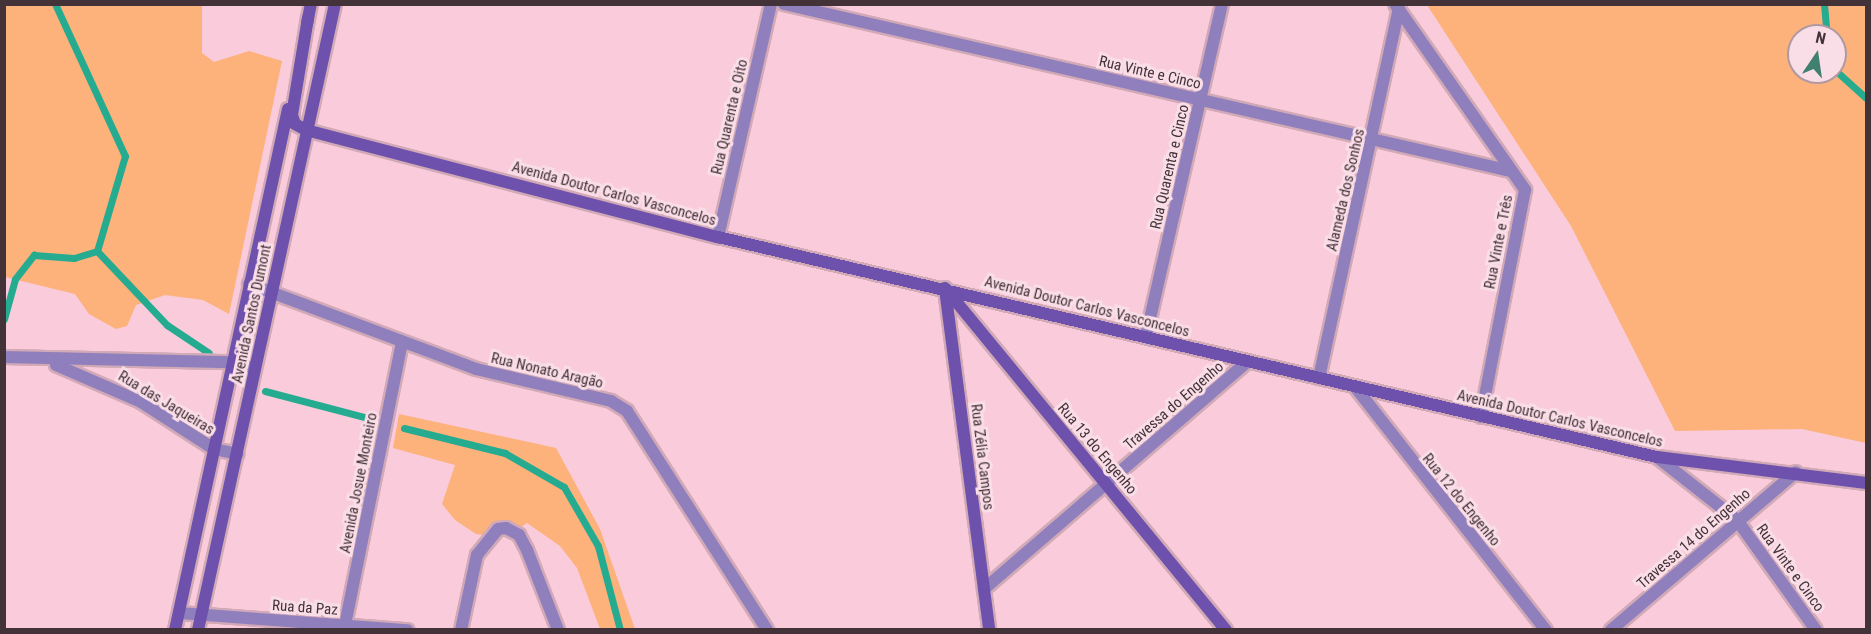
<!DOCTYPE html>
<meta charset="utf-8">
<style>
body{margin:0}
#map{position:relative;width:1871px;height:634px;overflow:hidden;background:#f9cbdb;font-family:"Roboto Condensed",sans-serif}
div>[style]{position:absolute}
.green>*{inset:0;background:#fdb17b}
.stream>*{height:7px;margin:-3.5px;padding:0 3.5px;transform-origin:3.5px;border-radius:3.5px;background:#25ab90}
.roads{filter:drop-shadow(2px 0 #d1a9b7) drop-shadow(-2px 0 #d1a9b7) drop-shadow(0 2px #d1a9b7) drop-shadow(0 -2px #d1a9b7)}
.street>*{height:12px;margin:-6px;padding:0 6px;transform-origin:6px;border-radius:6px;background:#8f7fbd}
.secondary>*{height:12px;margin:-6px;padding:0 6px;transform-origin:6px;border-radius:6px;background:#6d51ac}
span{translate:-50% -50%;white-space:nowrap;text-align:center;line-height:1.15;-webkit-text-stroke:6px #fadee7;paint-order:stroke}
.street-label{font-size:15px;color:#443239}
.frame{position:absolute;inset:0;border:6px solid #443239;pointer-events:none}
.north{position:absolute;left:1787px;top:24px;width:60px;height:60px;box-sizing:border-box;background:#fadee7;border:2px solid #b199a1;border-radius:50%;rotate:13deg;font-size:16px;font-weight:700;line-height:24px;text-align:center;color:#443239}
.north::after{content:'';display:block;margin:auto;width:21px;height:27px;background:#3f8070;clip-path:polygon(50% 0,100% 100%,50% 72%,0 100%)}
</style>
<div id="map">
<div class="green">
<i style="clip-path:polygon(5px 4px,202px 5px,202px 53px,214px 62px,249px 51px,282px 61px,229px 314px,203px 300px,165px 295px,136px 305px,127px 326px,116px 329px,89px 314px,75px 294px,5px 277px)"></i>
<i style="clip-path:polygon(evenodd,1427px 5px,1866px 5px,1866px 443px,1802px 429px,1675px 431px,1571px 226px,1427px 5px,1799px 36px,1835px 36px,1835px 72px,1799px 72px,1799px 36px)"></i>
<i style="clip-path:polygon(399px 414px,556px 448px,600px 529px,635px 629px,600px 629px,577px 568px,560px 546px,527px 523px,507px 537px,476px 534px,455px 520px,442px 504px,455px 465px,393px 448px)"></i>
</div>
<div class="stream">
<i style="left:1824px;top:4px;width:32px;rotate:85deg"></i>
<i style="left:1835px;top:70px;width:42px;rotate:42.1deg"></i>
<i style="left:97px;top:251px;width:102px;rotate:46.6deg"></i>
<i style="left:167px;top:325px;width:50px;rotate:33.7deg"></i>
<i style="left:4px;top:319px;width:41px;rotate:-74.6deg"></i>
<i style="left:15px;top:279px;width:31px;rotate:-52deg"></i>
<i style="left:34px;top:255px;width:40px;rotate:4.3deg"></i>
<i style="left:74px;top:258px;width:24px;rotate:-17deg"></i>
<i style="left:97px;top:251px;width:99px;rotate:-73.6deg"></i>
<i style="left:125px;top:156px;width:167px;rotate:-114.7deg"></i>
<i style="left:265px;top:391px;width:106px;rotate:14.7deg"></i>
<i style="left:404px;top:428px;width:104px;rotate:13.9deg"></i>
<i style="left:505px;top:453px;width:68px;rotate:30deg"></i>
<i style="left:564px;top:487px;width:68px;rotate:60deg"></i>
<i style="left:598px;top:546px;width:87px;rotate:75.3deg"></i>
</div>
<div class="roads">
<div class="street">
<i style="left:784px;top:4px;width:745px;rotate:12.95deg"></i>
<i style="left:1395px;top:4px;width:227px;rotate:55deg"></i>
<i style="left:1525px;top:190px;width:231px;rotate:101deg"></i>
<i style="left:718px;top:237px;width:239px;rotate:-77.2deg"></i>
<i style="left:249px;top:284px;width:242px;rotate:20.5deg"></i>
<i style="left:476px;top:369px;width:139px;rotate:13.3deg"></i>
<i style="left:611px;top:401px;width:19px;rotate:32deg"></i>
<i style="left:627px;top:411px;width:260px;rotate:57.4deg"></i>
<i style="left:1146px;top:336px;width:341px;rotate:-77.1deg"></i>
<i style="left:4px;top:357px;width:228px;rotate:1.3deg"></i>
<i style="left:232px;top:362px;width:24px;rotate:15deg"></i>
<i style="left:56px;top:365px;width:93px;rotate:23.5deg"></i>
<i style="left:141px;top:402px;width:87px;rotate:32.8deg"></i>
<i style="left:214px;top:449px;width:24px;rotate:12deg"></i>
<i style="left:1319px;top:378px;width:378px;rotate:-77.8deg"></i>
<i style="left:1356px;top:388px;width:308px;rotate:51.9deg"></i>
<i style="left:1657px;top:457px;width:102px;rotate:38.2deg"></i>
<i style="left:1737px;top:520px;width:135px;rotate:54.3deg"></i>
<i style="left:984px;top:589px;width:347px;rotate:-40.8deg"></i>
<i style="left:179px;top:613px;width:229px;rotate:4.3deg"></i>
<i style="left:344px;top:630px;width:294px;rotate:-78.6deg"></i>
<i style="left:461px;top:630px;width:77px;rotate:-78deg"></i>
<i style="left:477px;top:555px;width:33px;rotate:-51deg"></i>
<i style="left:498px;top:529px;width:8px;rotate:-7deg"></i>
<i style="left:506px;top:528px;width:15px;rotate:28deg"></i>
<i style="left:519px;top:535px;width:17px;rotate:62deg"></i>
<i style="left:527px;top:550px;width:86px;rotate:68.8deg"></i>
<i style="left:1611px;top:630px;width:243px;rotate:-40.5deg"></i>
</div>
<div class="secondary">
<i style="left:308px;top:18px;width:98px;rotate:99.4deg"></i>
<i style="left:292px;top:115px;width:9px;rotate:72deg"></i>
<i style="left:295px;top:124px;width:13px;rotate:29deg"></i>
<i style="left:306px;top:130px;width:426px;rotate:14.6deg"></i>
<i style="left:718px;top:237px;width:964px;rotate:13.19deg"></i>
<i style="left:1657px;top:457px;width:211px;rotate:7.1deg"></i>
<i style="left:307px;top:24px;width:20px;rotate:-79deg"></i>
<i style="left:945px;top:288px;width:443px;rotate:50.6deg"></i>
<i style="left:945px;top:289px;width:344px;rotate:82.6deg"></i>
<i style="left:175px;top:630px;width:533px;rotate:-77.76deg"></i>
<i style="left:198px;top:630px;width:641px;rotate:-77.66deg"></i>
</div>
</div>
<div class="street-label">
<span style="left:1150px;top:73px;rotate:13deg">Rua Vinte e Cinco</span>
<span style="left:730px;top:117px;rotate:-77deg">Rua Quarenta e Oito</span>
<span style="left:1170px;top:167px;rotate:-77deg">Rua Quarenta e Cinco</span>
<span style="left:1346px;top:190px;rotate:-77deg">Alameda dos Sonhos</span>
<span style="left:614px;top:194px;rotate:15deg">Avenida Doutor Carlos Vasconcelos</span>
<span style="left:1499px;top:242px;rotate:-79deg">Rua Vinte e Três</span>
<span style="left:1087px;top:307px;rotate:14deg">Avenida Doutor Carlos Vasconcelos</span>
<span style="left:252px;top:314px;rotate:-78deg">Avenida Santos Dumont</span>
<span style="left:547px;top:371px;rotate:13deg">Rua Nonato Aragão</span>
<span style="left:166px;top:403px;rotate:31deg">Rua das Jaqueiras</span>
<span style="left:1174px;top:406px;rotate:-41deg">Travessa do Engenho</span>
<span style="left:1560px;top:419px;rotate:13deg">Avenida Doutor Carlos Vasconcelos</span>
<span style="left:1097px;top:449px;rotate:50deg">Rua 13 do Engenho</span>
<span style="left:982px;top:457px;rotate:83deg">Rua Zélia Campos</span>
<span style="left:359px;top:483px;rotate:-79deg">Avenida Josue Monteiro</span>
<span style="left:1461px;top:500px;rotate:51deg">Rua 12 do Engenho</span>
<span style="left:1694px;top:539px;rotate:-41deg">Travessa 14 do Engenho</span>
<span style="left:1790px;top:568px;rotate:54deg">Rua Vinte e Cinco</span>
<span style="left:305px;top:608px;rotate:4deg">Rua da Paz</span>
</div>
<div class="frame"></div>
<div class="north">N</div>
</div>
